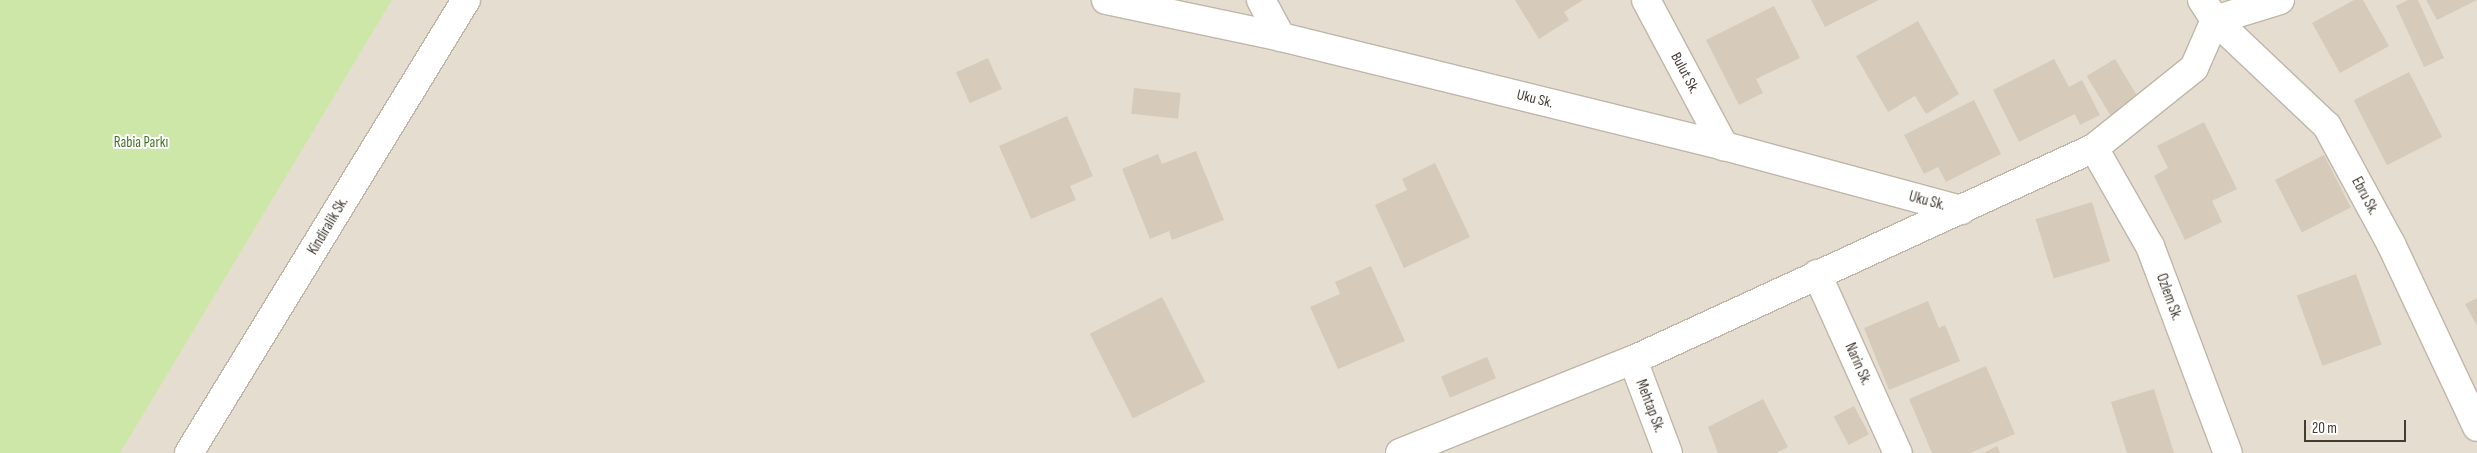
<!DOCTYPE html>
<meta charset="utf-8">
<style>
body{margin:0}
#map{position:relative;width:2477px;height:453px;overflow:hidden;background:#f1ece2;font-family:"Sofia Sans Condensed",sans-serif}
div>[style]{position:absolute}
.residential>*{inset:0;background:#e5ded0;transform-origin:0 0}
.green>*{inset:0;background:#cde7a9}
.building>*{inset:0;background:#d6caba;transform-origin:0 0}
.roads{filter:drop-shadow(1px 0 #bfb6a8) drop-shadow(-1px 0 #bfb6a8) drop-shadow(0 1px #bfb6a8) drop-shadow(0 -1px #bfb6a8)}
.minor>*{height:28px;margin:-14px;padding:0 14px;transform-origin:14px;border-radius:14px;background:#fff}
span{translate:-50% -50%;white-space:nowrap;text-align:center;line-height:1.15;-webkit-text-stroke:4px #fff;paint-order:stroke}
.street-label{font-size:15px;color:#433c33}
.park-label{font-size:15px;color:#467426}
.scale{position:absolute;left:2304px;top:420px;width:102px;height:22px;box-sizing:border-box;border:2px solid #433c33;border-top:0;padding-left:6px;font-size:15px;line-height:18px;white-space:nowrap;color:#433c33;-webkit-text-stroke:4px #fff;paint-order:stroke}
</style>
<div id="map">
<div class="residential">
<i style="left:0;top:0;width:2477px;height:453px"></i>
</div>
<div class="green">
<i style="clip-path:polygon(0 0,392px 0,120px 453px,0 453px)"></i>
</div>
<div class="building">
<i style="clip-path:polygon(1515px 0,1583px 0,1564px 12px,1569px 20px,1539px 39px)"></i>
<i style="clip-path:polygon(1811px 0,1879px 0,1825px 27px)"></i>
<i style="clip-path:polygon(2354px 0,2363px 0,2389px 46px,2340px 73px,2312px 23px)"></i>
<i style="clip-path:polygon(2408px 0,2418px 0,2444px 58px,2424px 67px,2396px 6px)"></i>
<i style="clip-path:polygon(2426px 0,2477px 0,2437px 20px)"></i>
<i style="clip-path:polygon(1774px 6px,1800px 58px,1756px 79px,1763px 93px,1739px 105px,1706px 40px)"></i>
<i style="clip-path:polygon(1918px 21px,1959px 94px,1926px 114px,1915px 96px,1888px 112px,1856px 56px)"></i>
<i style="left:988px;top:58px;width:34px;height:35px;rotate:66deg"></i>
<i style="clip-path:polygon(2054px 59px,2069px 87px,2082px 80px,2100px 115px,2080px 125px,2075px 114px,2019px 142px,1993px 90px)"></i>
<i style="left:2115px;top:59px;width:50px;height:33px;rotate:59deg"></i>
<i style="left:2409px;top:72px;width:73px;height:62px;rotate:63deg"></i>
<i style="left:1134px;top:88px;width:47px;height:26px;rotate:6deg"></i>
<i style="clip-path:polygon(1974px 100px,2001px 154px,1946px 182px,1938px 167px,1924px 174px,1904px 135px)"></i>
<i style="clip-path:polygon(1067px 116px,1093px 176px,1070px 186px,1076px 200px,1031px 219px,999px 146px)"></i>
<i style="clip-path:polygon(2204px 122px,2237px 189px,2212px 201px,2222px 222px,2185px 240px,2154px 176px,2168px 168px,2157px 146px)"></i>
<i style="clip-path:polygon(1196px 151px,1224px 220px,1172px 240px,1169px 231px,1150px 239px,1122px 169px,1158px 154px,1162px 164px)"></i>
<i style="left:2324px;top:155px;width:59px;height:55px;rotate:63deg"></i>
<i style="clip-path:polygon(1435px 163px,1470px 237px,1404px 268px,1375px 205px,1407px 190px,1402px 179px)"></i>
<i style="left:2092px;top:202px;width:62px;height:59px;rotate:73deg"></i>
<i style="clip-path:polygon(1371px 266px,1405px 341px,1338px 369px,1310px 307px,1340px 294px,1335px 282px)"></i>
<i style="left:2356px;top:274px;width:75px;height:63px;rotate:70deg"></i>
<i style="left:1162px;top:297px;width:95px;height:81px;rotate:63deg"></i>
<i style="clip-path:polygon(2477px 298px,2477px 326px,2465px 304px)"></i>
<i style="clip-path:polygon(1928px 301px,1939px 328px,1945px 325px,1960px 361px,1889px 390px,1864px 328px)"></i>
<i style="left:1487px;top:357px;width:23px;height:50px;rotate:67deg"></i>
<i style="clip-path:polygon(1986px 366px,2015px 434px,1970px 453px,1932px 453px,1909px 399px)"></i>
<i style="clip-path:polygon(2154px 389px,2174px 453px,2127px 453px,2111px 402px)"></i>
<i style="clip-path:polygon(1763px 399px,1788px 447px,1776px 453px,1718px 453px,1708px 427px)"></i>
<i style="left:1854px;top:406px;width:32px;height:23px;rotate:62deg"></i>
<i style="clip-path:polygon(1997px 446px,2000px 453px,1983px 453px)"></i>
</div>
<div class="roads">
<div class="minor">
<i style="left:1106px;top:0;width:179px;rotate:11.9deg"></i>
<i style="left:1281px;top:37px;width:456px;rotate:13.8deg"></i>
<i style="left:1724px;top:146px;width:246px;rotate:15.1deg"></i>
<i style="left:1261px;top:0;width:42px;rotate:61.6deg"></i>
<i style="left:1646px;top:0;width:166px;rotate:61.9deg"></i>
<i style="left:2202px;top:0;width:24px;rotate:57deg"></i>
<i style="left:2215px;top:20px;width:154px;rotate:43.4deg"></i>
<i style="left:2327px;top:126px;width:134px;rotate:61.5deg"></i>
<i style="left:2391px;top:244px;width:202px;rotate:64.8deg"></i>
<i style="left:2094px;top:148px;width:113px;rotate:60.3deg"></i>
<i style="left:2150px;top:246px;width:221px;rotate:69.4deg"></i>
<i style="left:1817px;top:274px;width:196px;rotate:65.7deg"></i>
<i style="left:1633px;top:360px;width:99px;rotate:69.4deg"></i>
<i style="left:189px;top:453px;width:531px;rotate:-58.56deg"></i>
<i style="left:1400px;top:453px;width:251px;rotate:-21.8deg"></i>
<i style="left:1633px;top:360px;width:507px;rotate:-24.7deg"></i>
<i style="left:2094px;top:148px;width:128px;rotate:-38.7deg"></i>
<i style="left:2194px;top:68px;width:52px;rotate:-66.4deg"></i>
<i style="left:2215px;top:20px;width:68px;rotate:-17.1deg"></i>
</div>
</div>
<div class="street-label">
<span style="left:1685px;top:73px;rotate:62deg">Bulut Sk.</span>
<span style="left:1535px;top:99px;rotate:14deg">Uku Sk.</span>
<span style="left:2365px;top:196px;rotate:62deg">Ebru Sk.</span>
<span style="left:1927px;top:201px;rotate:15deg">Uku Sk.</span>
<span style="left:328px;top:226px;rotate:-59deg">Kindiralik Sk.</span>
<span style="left:2169px;top:297px;rotate:70deg">Ozlem Sk.</span>
<span style="left:1858px;top:364px;rotate:66deg">Narin Sk.</span>
<span style="left:1650px;top:406px;rotate:69deg">Mehtap Sk.</span>
</div>
<div class="park-label">
<span style="left:141px;top:143px">Rabia Parkı</span>
</div>
<div class="scale">20 m</div>
</div>
